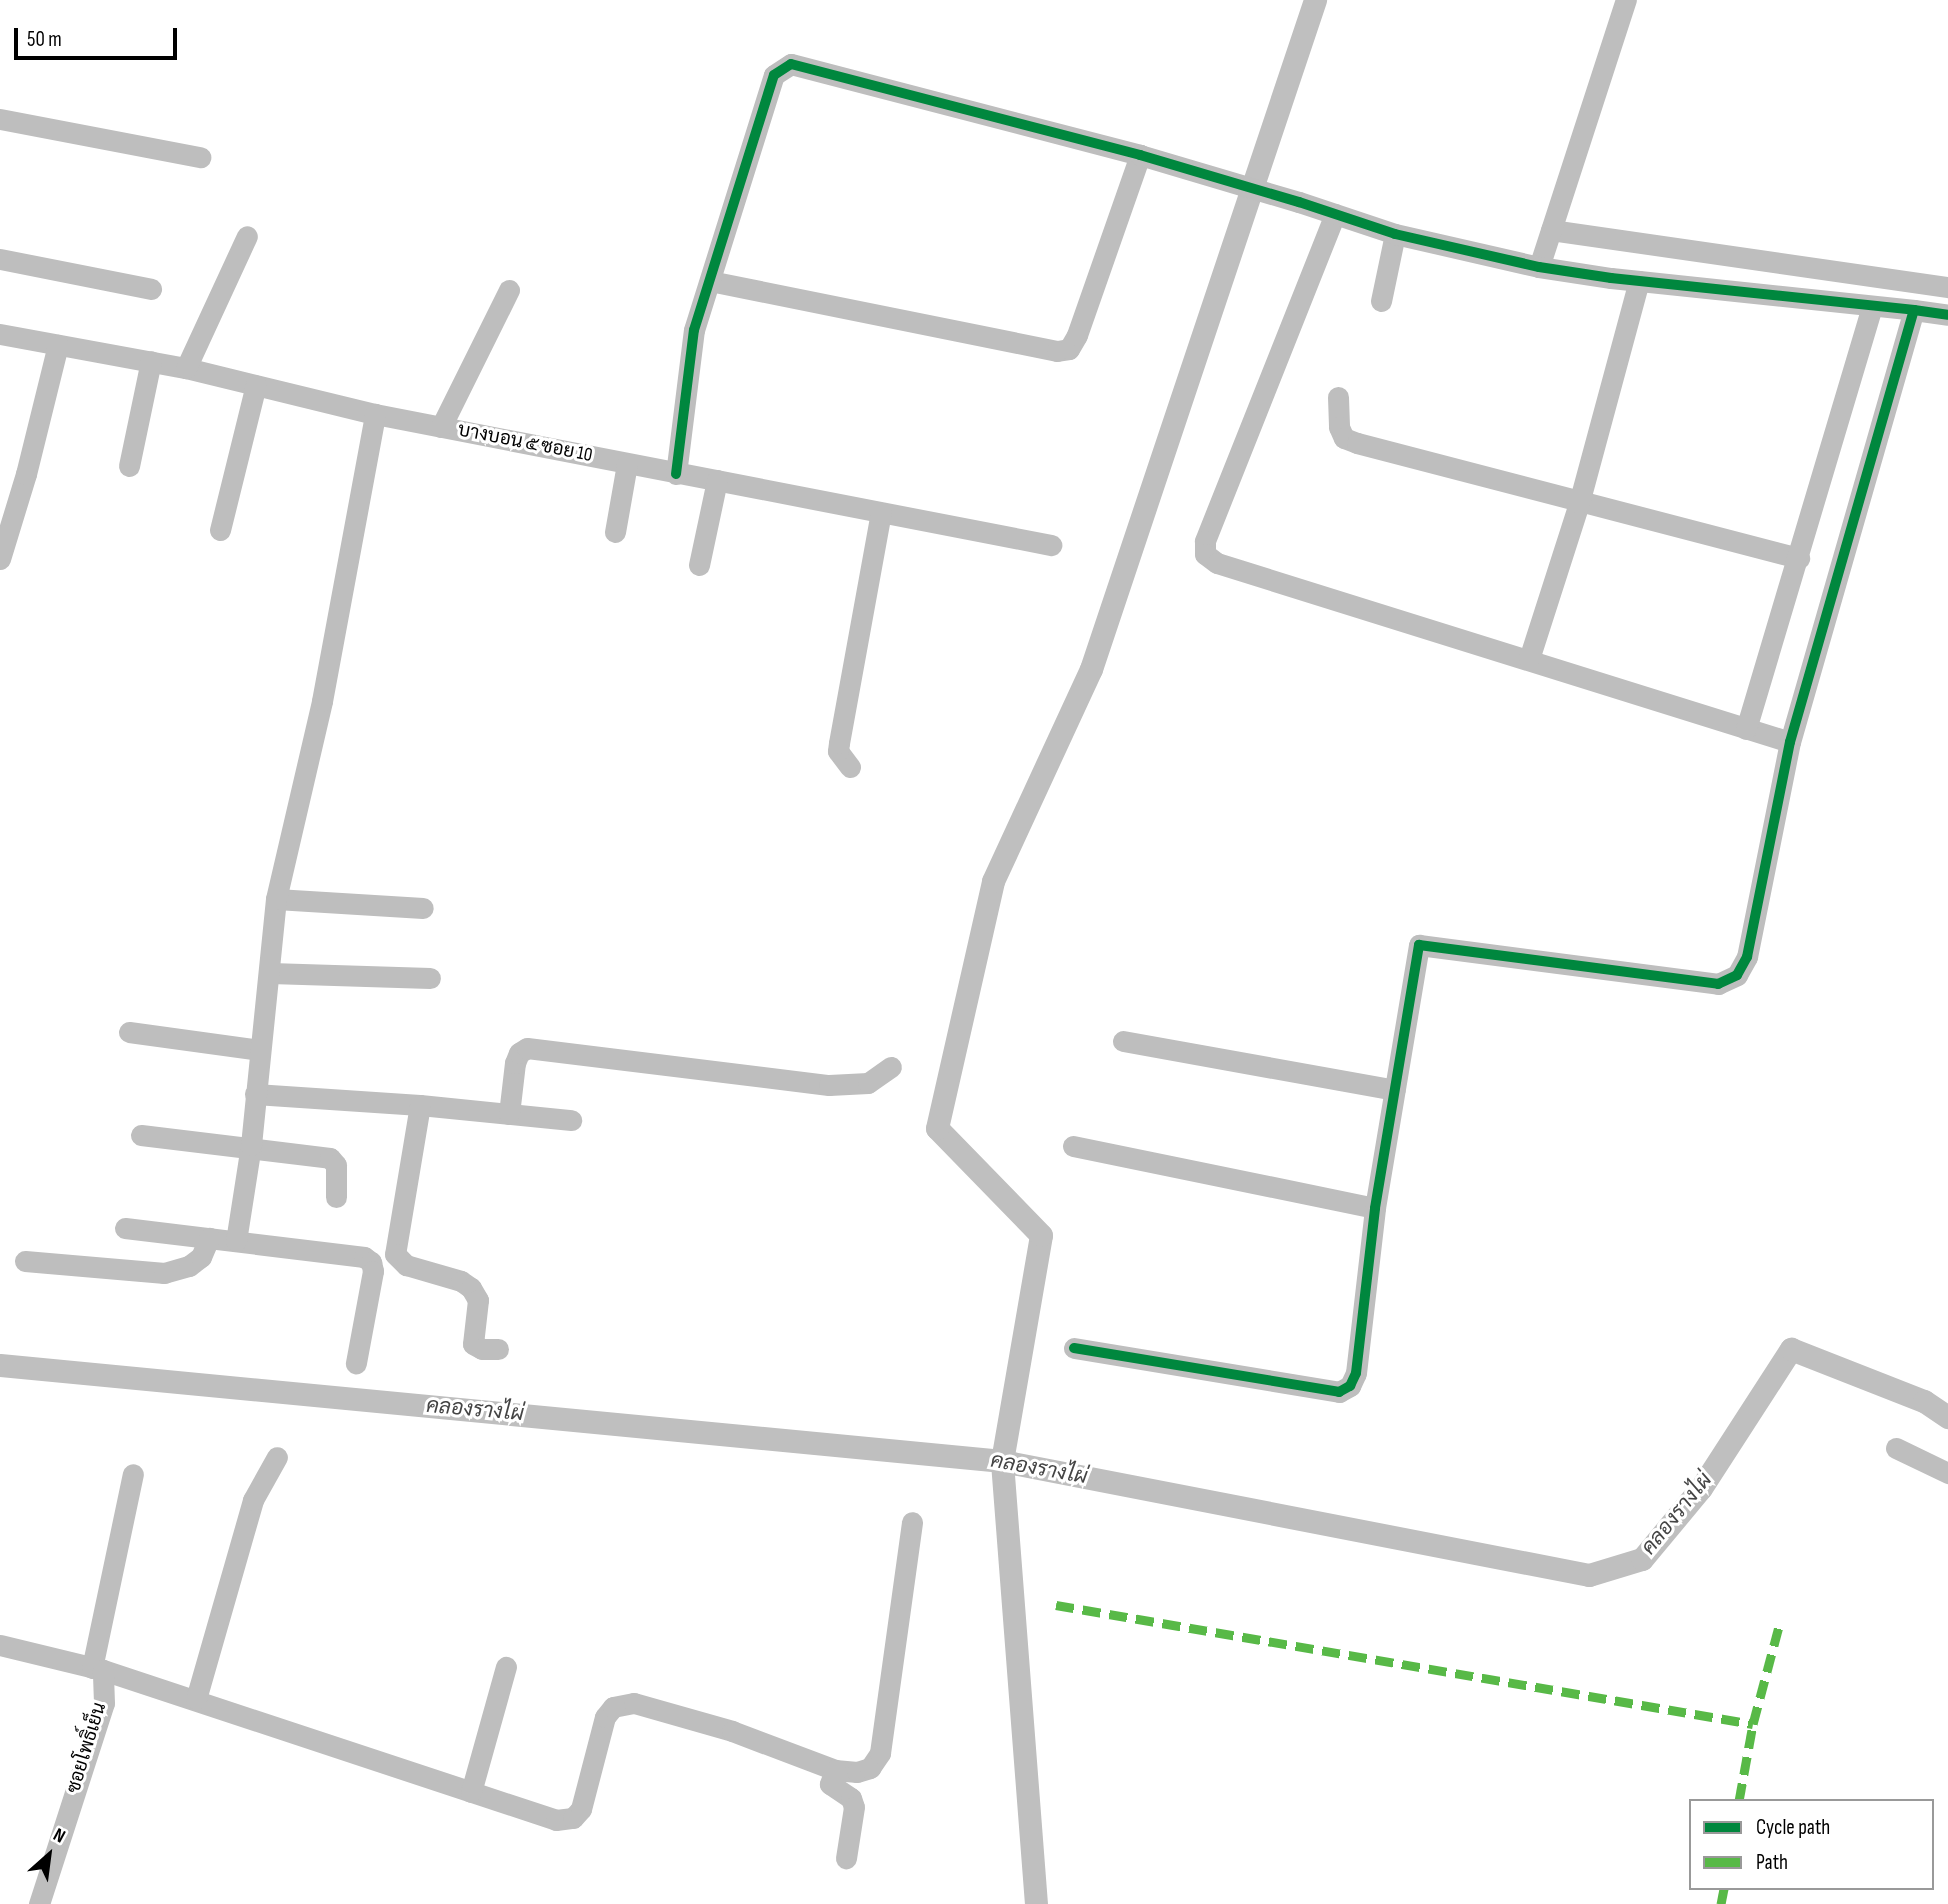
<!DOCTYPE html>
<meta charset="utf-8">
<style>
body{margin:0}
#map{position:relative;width:1948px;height:1904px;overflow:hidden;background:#fff;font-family:"Sofia Sans Condensed",Sarabun,sans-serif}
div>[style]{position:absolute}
.canal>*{height:23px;margin:-11.5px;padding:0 11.5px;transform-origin:11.5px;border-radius:11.5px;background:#bfbfbf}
.minor>*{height:21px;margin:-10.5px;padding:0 10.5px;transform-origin:10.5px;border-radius:10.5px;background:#bebebe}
.quiet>*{height:9px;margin-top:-4.5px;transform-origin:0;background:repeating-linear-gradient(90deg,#58b947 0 18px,transparent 0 27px)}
.cycleway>*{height:10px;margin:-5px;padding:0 5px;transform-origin:5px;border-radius:5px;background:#00873e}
span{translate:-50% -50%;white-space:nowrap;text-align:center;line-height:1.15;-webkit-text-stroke:6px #fff;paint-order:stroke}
.street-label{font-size:19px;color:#000}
.water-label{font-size:21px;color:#444;font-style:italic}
.legend{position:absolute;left:1689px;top:1799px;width:245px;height:91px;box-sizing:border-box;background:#fff;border:2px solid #999;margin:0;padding:9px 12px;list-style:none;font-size:21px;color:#000}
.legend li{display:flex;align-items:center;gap:14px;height:35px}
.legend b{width:35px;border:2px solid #999}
.north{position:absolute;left:14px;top:1820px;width:70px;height:70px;-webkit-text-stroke:5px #fff;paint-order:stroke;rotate:28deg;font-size:19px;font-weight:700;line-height:28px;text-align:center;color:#000}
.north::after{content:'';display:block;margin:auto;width:24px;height:32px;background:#000;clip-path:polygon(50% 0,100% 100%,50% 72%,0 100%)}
.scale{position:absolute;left:14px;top:28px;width:163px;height:32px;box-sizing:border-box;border:4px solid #000;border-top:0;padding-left:9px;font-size:21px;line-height:24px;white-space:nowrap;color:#000;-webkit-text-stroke:5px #fff;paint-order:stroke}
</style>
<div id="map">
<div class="canal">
<i style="left:0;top:1365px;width:1007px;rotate:5.47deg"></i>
<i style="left:1002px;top:1461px;width:598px;rotate:10.99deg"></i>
<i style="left:1589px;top:1575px;width:55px;rotate:-16.8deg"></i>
<i style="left:1642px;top:1559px;width:92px;rotate:-50.3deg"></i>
<i style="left:1701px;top:1488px;width:166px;rotate:-57.1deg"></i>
<i style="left:1791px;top:1349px;width:143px;rotate:21.4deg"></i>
<i style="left:1924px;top:1401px;width:29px;rotate:34deg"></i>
<i style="left:1036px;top:1904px;width:444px;rotate:-94.4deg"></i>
<i style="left:1002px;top:1461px;width:229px;rotate:-80.2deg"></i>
<i style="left:1041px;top:1235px;width:149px;rotate:-134.2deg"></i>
<i style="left:937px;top:1128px;width:253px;rotate:-77.2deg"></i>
<i style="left:993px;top:881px;width:234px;rotate:-65.2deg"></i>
<i style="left:1091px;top:669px;width:706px;rotate:-71.49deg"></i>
</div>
<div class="minor">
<i style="left:0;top:119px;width:204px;rotate:10.8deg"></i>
<i style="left:1335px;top:214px;width:352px;rotate:111.7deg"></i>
<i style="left:1205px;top:541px;width:13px;rotate:90deg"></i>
<i style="left:1205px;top:554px;width:15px;rotate:37deg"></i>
<i style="left:1217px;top:563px;width:600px;rotate:17.35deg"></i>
<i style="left:1551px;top:230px;width:401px;rotate:8.2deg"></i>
<i style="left:0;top:259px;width:154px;rotate:11.2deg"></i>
<i style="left:1539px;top:267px;width:281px;rotate:-72deg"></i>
<i style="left:710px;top:281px;width:354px;rotate:11.4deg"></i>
<i style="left:1057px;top:351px;width:12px;rotate:-9deg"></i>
<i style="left:1069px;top:349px;width:16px;rotate:-60deg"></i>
<i style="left:1077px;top:335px;width:191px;rotate:-70.7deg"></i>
<i style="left:1381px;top:301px;width:68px;rotate:-78.2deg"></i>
<i style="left:0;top:334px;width:189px;rotate:10.4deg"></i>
<i style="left:186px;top:368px;width:195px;rotate:13.7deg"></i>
<i style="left:375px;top:414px;width:689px;rotate:10.97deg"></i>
<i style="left:186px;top:368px;width:145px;rotate:-65.2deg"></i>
<i style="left:1338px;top:397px;width:30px;rotate:88deg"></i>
<i style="left:1339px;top:427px;width:12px;rotate:66deg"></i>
<i style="left:1344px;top:438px;width:14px;rotate:21deg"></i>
<i style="left:1357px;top:443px;width:457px;rotate:14.6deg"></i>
<i style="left:441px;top:427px;width:153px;rotate:-63.6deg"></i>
<i style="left:129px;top:466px;width:107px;rotate:-78.2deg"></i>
<i style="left:676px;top:474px;width:145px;rotate:-82.9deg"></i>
<i style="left:694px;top:330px;width:267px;rotate:-72.6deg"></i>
<i style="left:774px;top:75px;width:20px;rotate:-33deg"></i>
<i style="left:791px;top:64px;width:361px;rotate:14.6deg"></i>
<i style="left:1140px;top:155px;width:166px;rotate:16.5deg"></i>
<i style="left:1299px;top:202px;width:101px;rotate:18.4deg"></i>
<i style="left:1395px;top:234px;width:148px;rotate:12.9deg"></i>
<i style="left:1539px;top:267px;width:73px;rotate:8.7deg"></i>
<i style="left:1611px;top:278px;width:305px;rotate:6deg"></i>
<i style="left:220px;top:530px;width:149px;rotate:-76.1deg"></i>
<i style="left:615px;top:532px;width:69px;rotate:-80deg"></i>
<i style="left:0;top:559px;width:89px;rotate:-73deg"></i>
<i style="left:26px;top:474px;width:133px;rotate:-76.1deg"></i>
<i style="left:699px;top:565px;width:87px;rotate:-78deg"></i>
<i style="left:1529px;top:659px;width:164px;rotate:-72.2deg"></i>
<i style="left:1579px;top:503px;width:230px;rotate:-74.9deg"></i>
<i style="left:1746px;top:729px;width:441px;rotate:-73.4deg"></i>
<i style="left:850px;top:767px;width:20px;rotate:-127deg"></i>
<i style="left:838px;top:751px;width:8px;rotate:-83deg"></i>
<i style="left:839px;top:743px;width:234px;rotate:-79.7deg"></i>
<i style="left:276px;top:899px;width:147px;rotate:3.5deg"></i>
<i style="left:270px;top:973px;width:160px;rotate:1.8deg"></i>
<i style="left:129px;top:1032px;width:132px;rotate:7.8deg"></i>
<i style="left:1123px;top:1041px;width:276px;rotate:10.2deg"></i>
<i style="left:255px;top:1094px;width:165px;rotate:3.8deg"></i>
<i style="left:420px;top:1105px;width:152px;rotate:5.7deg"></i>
<i style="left:420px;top:1105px;width:151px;rotate:99.5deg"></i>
<i style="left:395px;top:1254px;width:16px;rotate:45deg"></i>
<i style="left:406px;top:1265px;width:57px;rotate:16.2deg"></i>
<i style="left:461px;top:1281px;width:12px;rotate:35deg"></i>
<i style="left:471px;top:1288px;width:14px;rotate:60deg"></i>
<i style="left:478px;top:1300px;width:44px;rotate:96.5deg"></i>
<i style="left:473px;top:1344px;width:10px;rotate:29deg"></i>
<i style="left:482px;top:1349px;width:16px"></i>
<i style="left:509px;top:1114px;width:51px;rotate:-83.3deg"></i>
<i style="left:515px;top:1063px;width:11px;rotate:-68deg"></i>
<i style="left:519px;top:1053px;width:9px;rotate:-32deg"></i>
<i style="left:527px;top:1048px;width:304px;rotate:7deg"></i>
<i style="left:829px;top:1085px;width:39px;rotate:-3deg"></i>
<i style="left:868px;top:1083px;width:28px;rotate:-35deg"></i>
<i style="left:141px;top:1135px;width:190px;rotate:6.9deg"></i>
<i style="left:330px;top:1158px;width:9px;rotate:49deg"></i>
<i style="left:336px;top:1165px;width:32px;rotate:90deg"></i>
<i style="left:1073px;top:1146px;width:308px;rotate:11.6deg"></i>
<i style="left:125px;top:1228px;width:241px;rotate:6.9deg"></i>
<i style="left:364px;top:1257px;width:9px;rotate:36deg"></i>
<i style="left:371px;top:1262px;width:9px;rotate:77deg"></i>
<i style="left:373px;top:1271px;width:94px;rotate:100.5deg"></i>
<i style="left:236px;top:1241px;width:97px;rotate:-81.1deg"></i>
<i style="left:251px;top:1145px;width:247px;rotate:-84.2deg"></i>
<i style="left:276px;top:899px;width:203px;rotate:-76.9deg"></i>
<i style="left:322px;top:701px;width:292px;rotate:-79.5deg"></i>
<i style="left:25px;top:1261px;width:140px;rotate:4.9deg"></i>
<i style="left:164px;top:1273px;width:26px;rotate:-16deg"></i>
<i style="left:189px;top:1266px;width:15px;rotate:-37deg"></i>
<i style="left:201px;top:1257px;width:21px;rotate:-67deg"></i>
<i style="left:1074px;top:1348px;width:269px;rotate:9.4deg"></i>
<i style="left:1339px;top:1392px;width:13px;rotate:-29deg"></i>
<i style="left:1350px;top:1386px;width:14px;rotate:-65deg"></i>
<i style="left:1356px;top:1373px;width:166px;rotate:-83.4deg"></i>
<i style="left:1375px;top:1208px;width:267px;rotate:-80.5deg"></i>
<i style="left:1419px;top:945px;width:302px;rotate:7.4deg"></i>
<i style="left:1718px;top:984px;width:21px;rotate:-25deg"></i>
<i style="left:1737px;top:975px;width:21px;rotate:-61deg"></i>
<i style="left:1747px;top:957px;width:219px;rotate:-78.7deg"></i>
<i style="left:1790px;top:742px;width:449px;rotate:-74deg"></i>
<i style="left:1914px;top:310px;width:34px;rotate:8deg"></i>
<i style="left:1896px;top:1448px;width:58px;rotate:25.7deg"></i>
<i style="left:0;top:1645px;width:106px;rotate:13.6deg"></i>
<i style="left:103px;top:1670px;width:477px;rotate:18.3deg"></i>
<i style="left:556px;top:1820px;width:17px;rotate:-7deg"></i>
<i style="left:573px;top:1818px;width:12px;rotate:-48deg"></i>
<i style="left:581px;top:1809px;width:95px;rotate:-75.4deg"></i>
<i style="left:605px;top:1717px;width:13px;rotate:-51deg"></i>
<i style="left:613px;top:1707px;width:21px;rotate:-11deg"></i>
<i style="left:634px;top:1703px;width:102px;rotate:15.9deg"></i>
<i style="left:732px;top:1731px;width:110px;rotate:20.7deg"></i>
<i style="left:835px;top:1770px;width:22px;rotate:5deg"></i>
<i style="left:857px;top:1772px;width:14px;rotate:-17deg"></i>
<i style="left:870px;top:1768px;width:18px;rotate:-56deg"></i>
<i style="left:880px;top:1753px;width:233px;rotate:-82.1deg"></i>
<i style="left:92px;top:1668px;width:198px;rotate:-78.1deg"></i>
<i style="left:196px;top:1699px;width:207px;rotate:-74deg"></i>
<i style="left:253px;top:1500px;width:49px;rotate:-60.8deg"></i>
<i style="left:835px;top:1770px;width:15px;rotate:110deg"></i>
<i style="left:830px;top:1784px;width:25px;rotate:34deg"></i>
<i style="left:851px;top:1798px;width:9px;rotate:72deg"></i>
<i style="left:854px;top:1807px;width:52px;rotate:98.9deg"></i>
<i style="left:471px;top:1792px;width:130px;rotate:-74.4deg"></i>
<i style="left:39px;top:1904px;width:211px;rotate:-72.1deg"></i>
<i style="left:104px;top:1703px;width:33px;rotate:-92deg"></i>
</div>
<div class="quiet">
<i style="left:1056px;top:1605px;width:707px;rotate:9.69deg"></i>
<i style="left:1739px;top:1801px;width:78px;rotate:-79.7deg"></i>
<i style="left:1753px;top:1724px;width:101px;rotate:-75.1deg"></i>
<i style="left:1721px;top:1904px;width:16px;rotate:-79deg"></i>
</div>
<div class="cycleway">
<i style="left:676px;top:474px;width:145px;rotate:-82.9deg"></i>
<i style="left:694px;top:330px;width:267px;rotate:-72.6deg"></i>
<i style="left:774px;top:75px;width:20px;rotate:-33deg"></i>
<i style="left:791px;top:64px;width:361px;rotate:14.6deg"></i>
<i style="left:1140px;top:155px;width:166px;rotate:16.5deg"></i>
<i style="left:1299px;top:202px;width:101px;rotate:18.4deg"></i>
<i style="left:1395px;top:234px;width:148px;rotate:12.9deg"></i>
<i style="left:1539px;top:267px;width:73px;rotate:8.7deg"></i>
<i style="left:1611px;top:278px;width:305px;rotate:6deg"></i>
<i style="left:1074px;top:1348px;width:269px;rotate:9.4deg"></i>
<i style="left:1339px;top:1392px;width:13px;rotate:-29deg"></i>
<i style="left:1350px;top:1386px;width:14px;rotate:-65deg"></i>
<i style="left:1356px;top:1373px;width:166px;rotate:-83.4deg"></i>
<i style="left:1375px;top:1208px;width:267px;rotate:-80.5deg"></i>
<i style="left:1419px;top:945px;width:302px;rotate:7.4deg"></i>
<i style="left:1718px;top:984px;width:21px;rotate:-25deg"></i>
<i style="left:1737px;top:975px;width:21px;rotate:-61deg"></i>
<i style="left:1747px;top:957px;width:219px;rotate:-78.7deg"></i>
<i style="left:1790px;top:742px;width:449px;rotate:-74deg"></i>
<i style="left:1914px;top:310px;width:34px;rotate:8deg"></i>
</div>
<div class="street-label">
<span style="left:525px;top:443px;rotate:11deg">บางบอน ๕ ซอย 10</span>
<span style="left:87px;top:1748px;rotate:-73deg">ซอยโพธิ์เย็น</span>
</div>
<div class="water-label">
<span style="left:475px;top:1410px;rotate:5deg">คลองรางไผ่</span>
<span style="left:1039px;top:1469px;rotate:10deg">คลองรางไผ่</span>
<span style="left:1677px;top:1514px;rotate:-51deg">คลองรางไผ่</span>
</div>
<ul class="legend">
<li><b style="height:9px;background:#00873e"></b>Cycle path</li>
<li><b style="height:9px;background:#58b947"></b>Path</li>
</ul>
<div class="north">N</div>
<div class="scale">50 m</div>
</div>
